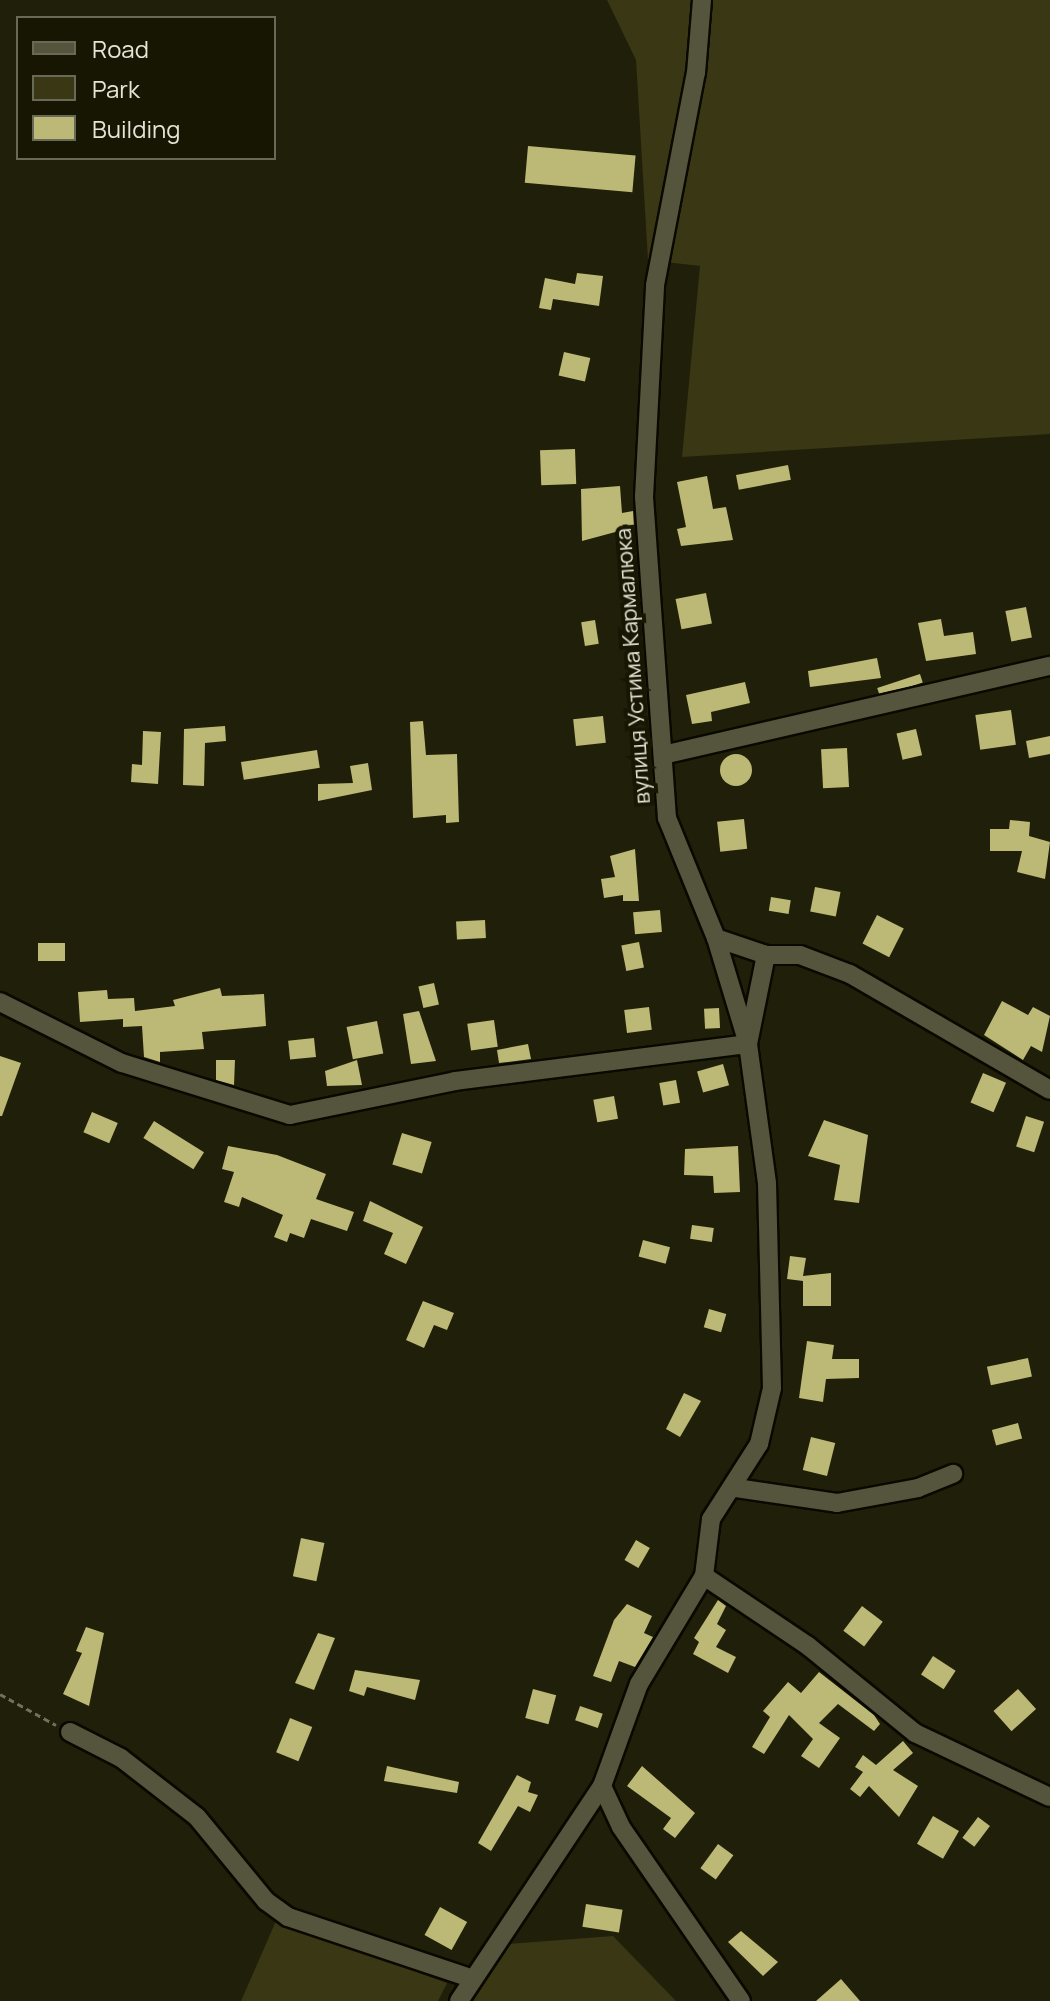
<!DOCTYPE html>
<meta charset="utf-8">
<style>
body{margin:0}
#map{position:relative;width:1050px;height:2001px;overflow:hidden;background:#201f09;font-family:Manrope,sans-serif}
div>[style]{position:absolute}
.green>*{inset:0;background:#393714}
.building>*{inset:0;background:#bcb875;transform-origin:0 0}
.round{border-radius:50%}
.path>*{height:3px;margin-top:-1.5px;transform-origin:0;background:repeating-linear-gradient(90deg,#72715f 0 6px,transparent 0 10px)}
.roads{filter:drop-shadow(2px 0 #0a0900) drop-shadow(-2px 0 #0a0900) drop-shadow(0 2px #0a0900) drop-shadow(0 -2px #0a0900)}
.minor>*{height:18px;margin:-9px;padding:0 9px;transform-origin:9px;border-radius:9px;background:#55543c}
span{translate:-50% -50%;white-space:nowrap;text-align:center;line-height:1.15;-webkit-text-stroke:8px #171602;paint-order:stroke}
.street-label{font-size:22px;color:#e5e5d7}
.legend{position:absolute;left:16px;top:16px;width:260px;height:144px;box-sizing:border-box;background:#171602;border:2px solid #696957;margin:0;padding:10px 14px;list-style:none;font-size:24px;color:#e5e5d7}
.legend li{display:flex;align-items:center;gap:16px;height:40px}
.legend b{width:40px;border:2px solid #696957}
</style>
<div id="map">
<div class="green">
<i style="clip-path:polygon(607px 0,1050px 0,1050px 434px,682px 457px,700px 266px,648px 260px,636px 60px)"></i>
<i style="clip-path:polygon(276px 1921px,447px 1983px,438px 2001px,241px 2001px)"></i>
<i style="clip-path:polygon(613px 1936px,676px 2001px,470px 2001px,508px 1944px)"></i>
</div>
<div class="building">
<i style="left:528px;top:146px;width:108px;height:37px;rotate:5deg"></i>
<i style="clip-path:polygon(577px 273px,603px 276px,599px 306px,553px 299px,551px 310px,539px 308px,545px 278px,575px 284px)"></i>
<i style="left:564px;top:352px;width:27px;height:24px;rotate:13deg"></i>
<i style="left:575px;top:449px;width:35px;height:35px;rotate:88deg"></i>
<i style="left:788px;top:465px;width:15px;height:53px;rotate:79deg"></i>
<i style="clip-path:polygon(707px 476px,713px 509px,726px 507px,733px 540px,681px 546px,677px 529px,686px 527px,677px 482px)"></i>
<i style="clip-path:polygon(620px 486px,622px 513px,633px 511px,634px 527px,582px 541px,581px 489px)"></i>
<i style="left:706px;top:593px;width:31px;height:31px;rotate:79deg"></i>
<i style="left:1026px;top:607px;width:31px;height:21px;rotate:79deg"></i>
<i style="clip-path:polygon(941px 619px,944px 636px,973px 632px,976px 654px,926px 661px,918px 623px)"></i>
<i style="left:595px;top:620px;width:24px;height:14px;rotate:81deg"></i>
<i style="clip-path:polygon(877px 658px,881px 678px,810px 687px,808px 671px)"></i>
<i style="left:920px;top:674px;width:9px;height:45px;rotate:72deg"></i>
<i style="clip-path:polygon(745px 682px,750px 703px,711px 712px,712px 721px,692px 724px,686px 695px)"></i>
<i style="left:1011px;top:710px;width:35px;height:36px;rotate:82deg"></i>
<i style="left:603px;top:716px;width:27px;height:30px;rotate:84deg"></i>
<i style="clip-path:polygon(423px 721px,426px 755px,457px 754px,459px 822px,446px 823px,446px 815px,413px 818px,410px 722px)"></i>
<i style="clip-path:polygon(225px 726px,226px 741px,205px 743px,204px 786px,183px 785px,184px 729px)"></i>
<i style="left:916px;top:729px;width:27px;height:20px;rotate:77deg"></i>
<i style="clip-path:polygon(143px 731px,161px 732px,158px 784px,131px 782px,132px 764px,142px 765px)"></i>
<i style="clip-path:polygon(1050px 736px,1050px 754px,1029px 758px,1026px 741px)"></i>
<i style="left:847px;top:748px;width:39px;height:26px;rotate:87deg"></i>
<i style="left:317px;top:750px;width:18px;height:77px;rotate:81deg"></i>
<i class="round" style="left:720px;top:754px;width:32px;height:32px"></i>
<i style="clip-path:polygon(368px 763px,372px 790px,318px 801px,318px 784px,353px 783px,350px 766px)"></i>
<i style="left:744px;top:819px;width:30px;height:27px;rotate:84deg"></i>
<i style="clip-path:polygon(1010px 820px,1030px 822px,1029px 836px,1050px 842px,1045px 879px,1017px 872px,1022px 851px,990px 851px,990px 829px,1009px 829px)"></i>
<i style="clip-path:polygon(635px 849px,639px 901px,623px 901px,623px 895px,604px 898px,601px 879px,615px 877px,610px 856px)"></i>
<i style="left:815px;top:887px;width:26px;height:25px;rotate:11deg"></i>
<i style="left:771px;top:897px;width:20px;height:14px;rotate:9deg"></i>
<i style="left:660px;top:910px;width:22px;height:27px;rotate:85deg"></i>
<i style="left:877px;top:915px;width:30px;height:32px;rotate:27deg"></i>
<i style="left:485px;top:920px;width:18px;height:29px;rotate:87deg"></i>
<i style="left:639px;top:942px;width:26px;height:18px;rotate:79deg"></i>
<i style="left:65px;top:943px;width:18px;height:27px;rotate:90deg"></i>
<i style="left:434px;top:983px;width:22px;height:16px;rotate:77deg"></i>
<i style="clip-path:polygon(220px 988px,222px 996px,264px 994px,266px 1026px,202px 1032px,204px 1049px,160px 1052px,160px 1062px,144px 1057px,142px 1026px,123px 1027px,123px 1019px,80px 1022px,78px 992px,107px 990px,108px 999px,134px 998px,135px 1011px,175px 1006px,173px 1000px)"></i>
<i style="clip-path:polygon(1002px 1001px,1028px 1015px,1033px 1007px,1050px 1016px,1042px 1052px,1031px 1046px,1023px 1060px,984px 1035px)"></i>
<i style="left:649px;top:1007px;width:23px;height:25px;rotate:83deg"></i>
<i style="left:719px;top:1008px;width:20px;height:15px;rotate:87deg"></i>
<i style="clip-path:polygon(419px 1011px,436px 1061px,411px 1064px,403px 1014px)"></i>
<i style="left:494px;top:1020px;width:27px;height:27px;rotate:82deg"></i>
<i style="left:377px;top:1021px;width:33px;height:31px;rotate:79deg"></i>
<i style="left:314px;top:1038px;width:19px;height:26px;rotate:84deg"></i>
<i style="clip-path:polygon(528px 1044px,531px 1059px,499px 1063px,497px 1050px)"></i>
<i style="clip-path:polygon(0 1056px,21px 1063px,2px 1116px,0 1116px)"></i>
<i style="clip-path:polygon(216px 1060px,235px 1060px,234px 1085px,216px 1080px)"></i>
<i style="clip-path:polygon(357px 1060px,362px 1085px,327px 1086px,325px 1071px)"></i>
<i style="left:723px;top:1064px;width:22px;height:27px;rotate:74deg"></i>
<i style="left:983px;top:1073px;width:25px;height:32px;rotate:23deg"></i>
<i style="left:676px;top:1080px;width:23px;height:17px;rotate:80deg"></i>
<i style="left:614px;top:1096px;width:23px;height:21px;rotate:80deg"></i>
<i style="left:92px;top:1112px;width:28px;height:22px;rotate:23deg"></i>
<i style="left:1026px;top:1116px;width:19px;height:32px;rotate:18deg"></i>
<i style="clip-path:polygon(824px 1120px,868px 1135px,859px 1203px,834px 1200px,840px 1165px,808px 1156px)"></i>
<i style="left:154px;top:1121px;width:59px;height:20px;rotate:32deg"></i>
<i style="left:402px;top:1133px;width:31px;height:33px;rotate:17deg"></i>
<i style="clip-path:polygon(228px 1146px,277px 1155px,326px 1174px,316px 1199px,354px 1212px,347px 1231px,311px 1219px,304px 1238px,290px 1233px,287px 1242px,274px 1237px,283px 1215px,242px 1197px,239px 1207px,224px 1202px,234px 1172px,222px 1169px)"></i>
<i style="clip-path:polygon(738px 1146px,740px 1192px,714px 1193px,713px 1176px,684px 1175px,685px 1149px)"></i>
<i style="clip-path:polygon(370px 1201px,423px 1227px,406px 1264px,384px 1254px,393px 1233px,363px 1221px)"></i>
<i style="left:692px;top:1225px;width:22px;height:14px;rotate:8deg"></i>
<i style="left:643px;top:1240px;width:28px;height:17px;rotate:15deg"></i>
<i style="clip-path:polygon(790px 1256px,806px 1258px,803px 1276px,831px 1273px,831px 1306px,803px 1306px,803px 1281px,787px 1279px)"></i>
<i style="clip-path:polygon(423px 1301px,454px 1313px,447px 1330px,434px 1325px,424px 1348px,406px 1340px)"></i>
<i style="left:709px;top:1309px;width:18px;height:19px;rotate:16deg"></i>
<i style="clip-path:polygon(807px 1341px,834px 1345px,832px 1359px,859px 1359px,859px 1378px,826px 1379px,823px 1402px,799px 1398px)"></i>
<i style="left:1028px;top:1358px;width:19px;height:42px;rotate:78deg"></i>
<i style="clip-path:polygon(684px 1393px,701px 1401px,680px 1437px,666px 1429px)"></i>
<i style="left:1018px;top:1423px;width:16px;height:27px;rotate:75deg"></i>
<i style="left:811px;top:1437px;width:25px;height:34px;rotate:14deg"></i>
<i style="left:301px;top:1538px;width:24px;height:39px;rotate:12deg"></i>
<i style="left:636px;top:1540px;width:16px;height:23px;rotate:30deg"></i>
<i style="clip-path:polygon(718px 1600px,726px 1606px,717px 1624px,726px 1630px,716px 1647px,736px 1657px,728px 1673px,693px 1654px,699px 1642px,694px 1638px)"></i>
<i style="clip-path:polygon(627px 1604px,652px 1616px,644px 1633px,653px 1637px,635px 1667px,619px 1661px,611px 1682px,593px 1676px,614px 1620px)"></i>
<i style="left:862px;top:1606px;width:26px;height:31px;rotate:37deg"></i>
<i style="clip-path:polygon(86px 1627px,104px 1633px,89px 1706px,63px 1694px,82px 1653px,76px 1651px)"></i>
<i style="clip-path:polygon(318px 1633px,335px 1638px,314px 1690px,295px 1683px)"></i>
<i style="left:933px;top:1656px;width:27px;height:22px;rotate:33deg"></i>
<i style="clip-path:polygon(355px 1670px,420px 1680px,415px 1700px,367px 1687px,364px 1696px,349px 1691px)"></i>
<i style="clip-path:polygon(819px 1672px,874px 1715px,880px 1724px,874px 1731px,838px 1704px,819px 1723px,840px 1738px,819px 1768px,801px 1756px,813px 1739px,789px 1715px,764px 1754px,752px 1747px,770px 1717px,763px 1711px,788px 1682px,801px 1693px)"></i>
<i style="left:533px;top:1689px;width:24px;height:30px;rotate:15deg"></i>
<i style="left:1018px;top:1689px;width:27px;height:33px;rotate:48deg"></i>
<i style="left:580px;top:1706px;width:24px;height:15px;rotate:19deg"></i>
<i style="left:290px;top:1718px;width:24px;height:37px;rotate:22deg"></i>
<i style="clip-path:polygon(903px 1741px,913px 1753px,893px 1770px,918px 1786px,899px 1817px,869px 1786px,860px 1797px,850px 1789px,863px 1772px,855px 1767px,863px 1755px,876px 1765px)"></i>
<i style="clip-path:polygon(387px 1766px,459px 1782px,457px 1793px,384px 1781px)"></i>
<i style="clip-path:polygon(642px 1766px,695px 1813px,675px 1838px,663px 1829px,671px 1818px,627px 1786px)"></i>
<i style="clip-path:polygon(517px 1775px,531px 1782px,528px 1792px,538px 1795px,530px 1812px,518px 1806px,491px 1851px,478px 1843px)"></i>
<i style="left:933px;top:1816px;width:30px;height:32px;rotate:30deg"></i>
<i style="left:978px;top:1817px;width:15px;height:26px;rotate:37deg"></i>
<i style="left:718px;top:1844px;width:19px;height:30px;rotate:36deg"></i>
<i style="left:586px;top:1904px;width:37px;height:23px;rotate:9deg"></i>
<i style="left:440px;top:1907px;width:31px;height:32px;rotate:29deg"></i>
<i style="clip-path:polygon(741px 1931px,778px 1962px,763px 1976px,728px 1942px)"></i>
<i style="clip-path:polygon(841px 1979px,860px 2001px,816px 2001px)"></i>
</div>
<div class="path">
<i style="left:0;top:1694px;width:64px;rotate:29deg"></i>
</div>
<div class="roads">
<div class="minor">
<i style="left:663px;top:755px;width:397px;rotate:-13deg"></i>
<i style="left:716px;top:938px;width:53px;rotate:18.8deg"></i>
<i style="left:766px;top:955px;width:34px"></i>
<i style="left:800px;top:955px;width:53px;rotate:20.8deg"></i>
<i style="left:850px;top:974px;width:231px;rotate:30.1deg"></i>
<i style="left:0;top:1002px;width:136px;rotate:26.6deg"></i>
<i style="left:122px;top:1063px;width:176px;rotate:17.2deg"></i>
<i style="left:290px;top:1115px;width:168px;rotate:-11.6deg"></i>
<i style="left:455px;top:1081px;width:295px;rotate:-7.2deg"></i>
<i style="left:748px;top:1044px;width:91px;rotate:-78.6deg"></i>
<i style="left:736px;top:1488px;width:102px;rotate:8.4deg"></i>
<i style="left:837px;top:1503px;width:82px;rotate:-10.5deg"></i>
<i style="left:918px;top:1488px;width:38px;rotate:-22deg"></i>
<i style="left:704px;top:1576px;width:125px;rotate:33.9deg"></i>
<i style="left:808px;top:1646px;width:138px;rotate:39.1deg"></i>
<i style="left:915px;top:1733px;width:149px;rotate:25.4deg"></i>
<i style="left:70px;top:1732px;width:57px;rotate:27deg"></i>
<i style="left:121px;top:1758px;width:96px;rotate:37.8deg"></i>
<i style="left:197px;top:1817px;width:109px;rotate:50.6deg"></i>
<i style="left:266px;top:1901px;width:27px;rotate:36deg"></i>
<i style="left:288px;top:1917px;width:192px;rotate:18.5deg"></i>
<i style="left:602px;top:1786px;width:45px;rotate:65.1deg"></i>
<i style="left:621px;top:1827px;width:211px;rotate:55.4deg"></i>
<i style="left:459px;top:2001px;width:258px;rotate:-56.4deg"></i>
<i style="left:602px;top:1786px;width:109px;rotate:-70.1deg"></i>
<i style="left:639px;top:1684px;width:126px;rotate:-59deg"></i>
<i style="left:704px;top:1576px;width:57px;rotate:-83deg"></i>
<i style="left:711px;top:1519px;width:89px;rotate:-57.4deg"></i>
<i style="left:759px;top:1444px;width:57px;rotate:-76.9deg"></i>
<i style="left:772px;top:1388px;width:205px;rotate:-91.4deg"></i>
<i style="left:767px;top:1183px;width:140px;rotate:-97.8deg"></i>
<i style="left:748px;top:1044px;width:111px;rotate:-106.8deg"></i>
<i style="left:716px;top:938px;width:130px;rotate:-112.2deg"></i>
<i style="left:667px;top:818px;width:322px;rotate:-94.1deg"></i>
<i style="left:644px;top:497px;width:212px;rotate:-87deg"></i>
<i style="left:655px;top:285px;width:216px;rotate:-79.1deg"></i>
<i style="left:696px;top:73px;width:73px;rotate:-85.3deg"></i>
</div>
</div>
<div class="street-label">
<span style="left:633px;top:666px;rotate:-94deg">вулиця Устима Кармалюка</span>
</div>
<ul class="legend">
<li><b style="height:10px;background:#55543c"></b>Road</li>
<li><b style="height:22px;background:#393714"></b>Park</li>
<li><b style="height:22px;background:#bcb875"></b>Building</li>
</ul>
</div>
